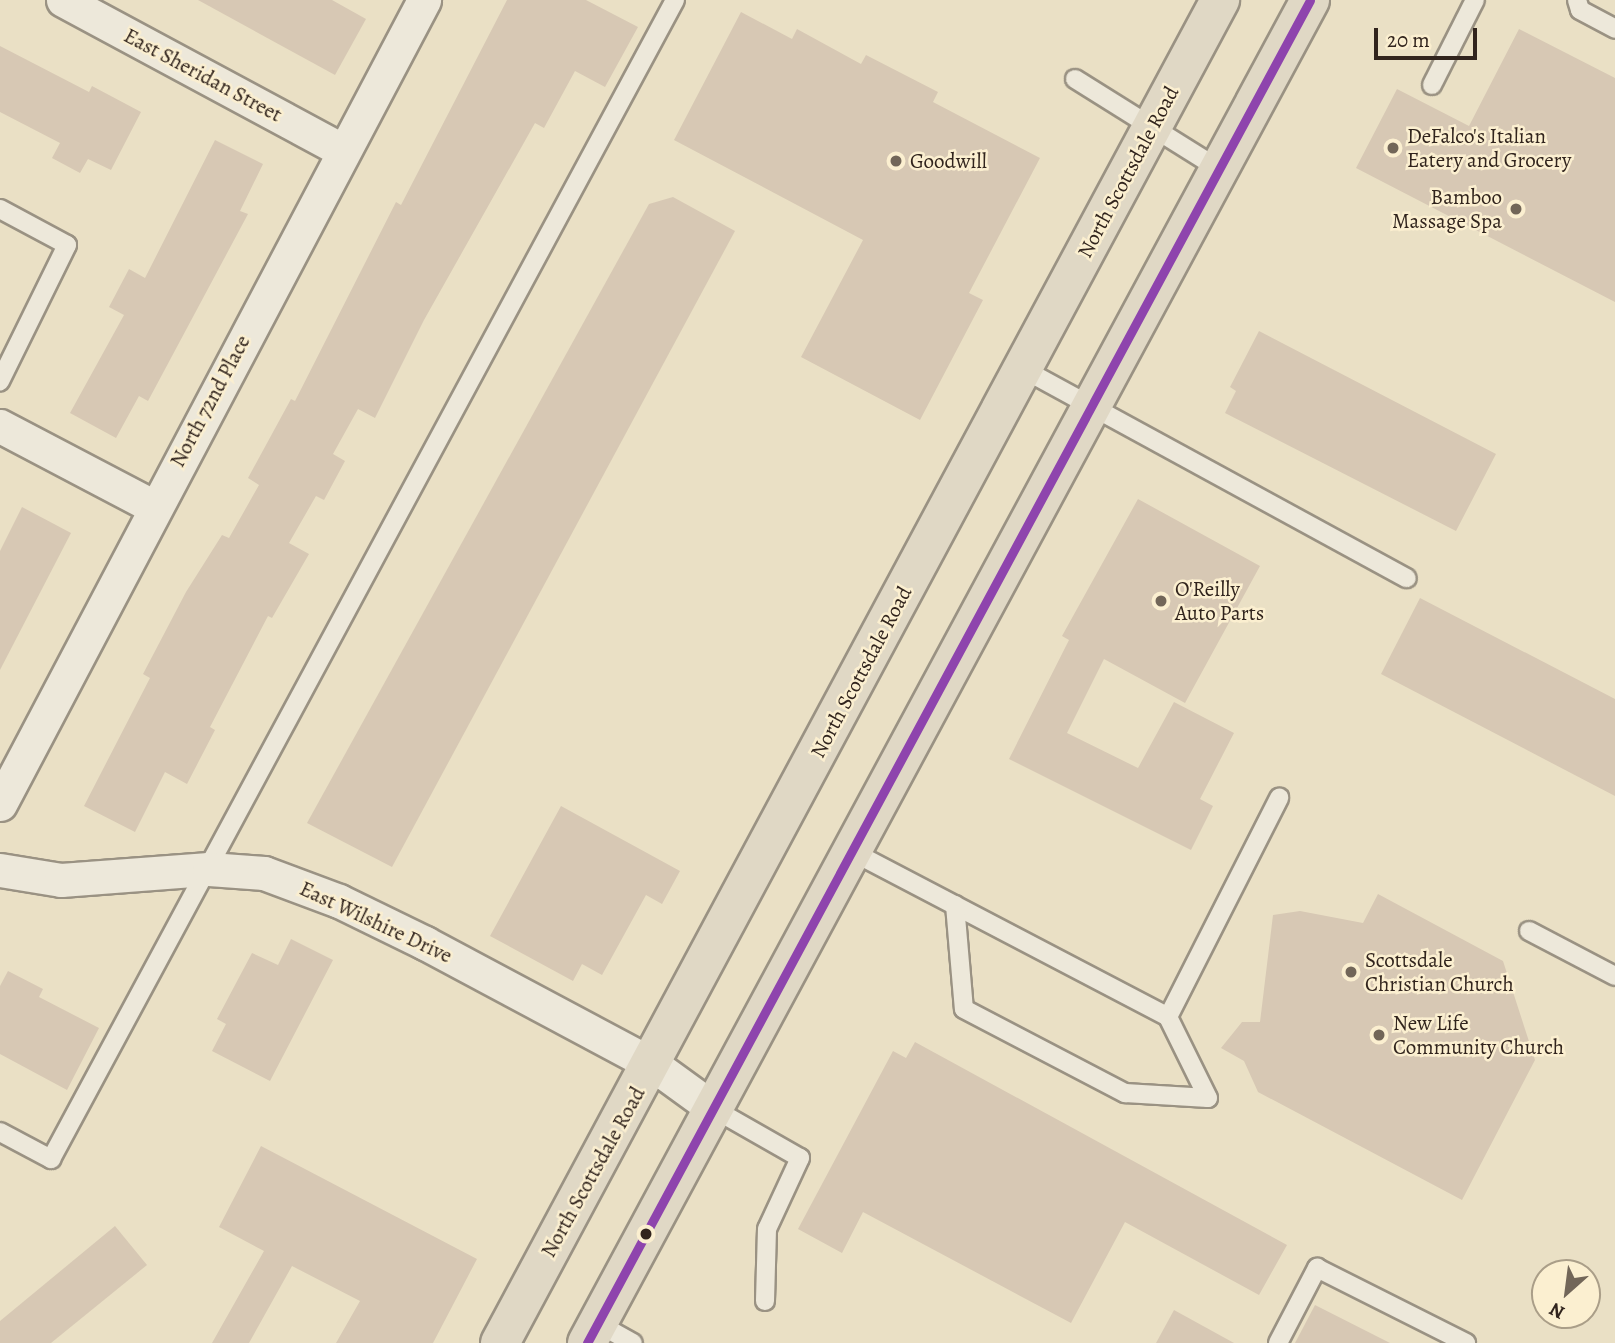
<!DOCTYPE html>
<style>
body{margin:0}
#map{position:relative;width:1615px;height:1343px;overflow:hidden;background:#eae0c5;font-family:Alegreya,serif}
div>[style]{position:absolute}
.building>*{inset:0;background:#d7c8b4}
.roads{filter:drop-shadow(2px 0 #9a9283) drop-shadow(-2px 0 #9a9283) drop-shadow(0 2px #9a9283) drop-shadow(0 -2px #9a9283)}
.lane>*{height:18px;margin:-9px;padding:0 9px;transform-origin:9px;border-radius:9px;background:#ede8da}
.street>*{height:33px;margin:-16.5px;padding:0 16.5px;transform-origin:16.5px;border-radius:16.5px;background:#ede8da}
.primary>*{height:38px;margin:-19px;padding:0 19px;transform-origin:19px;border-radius:19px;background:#e0d8c5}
.bus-1>*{height:9px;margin:-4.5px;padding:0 4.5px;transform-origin:4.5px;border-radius:4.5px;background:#8e44ad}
.dots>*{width:19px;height:19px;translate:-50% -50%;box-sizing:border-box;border:4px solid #fbefd0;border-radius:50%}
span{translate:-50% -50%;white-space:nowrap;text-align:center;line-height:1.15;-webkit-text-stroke:5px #fbefd0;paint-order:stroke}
.street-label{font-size:21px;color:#31241d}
.poi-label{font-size:21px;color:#31241d}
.left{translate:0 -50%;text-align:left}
.right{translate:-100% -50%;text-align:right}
.north{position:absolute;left:1531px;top:1259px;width:70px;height:70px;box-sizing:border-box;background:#fbefd0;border:2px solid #aa9e88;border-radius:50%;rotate:208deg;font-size:19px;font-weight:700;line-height:28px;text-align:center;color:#31241d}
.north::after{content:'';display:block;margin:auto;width:24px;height:32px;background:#726658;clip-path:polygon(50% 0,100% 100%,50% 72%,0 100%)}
.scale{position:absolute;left:1374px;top:28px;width:103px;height:32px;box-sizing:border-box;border:4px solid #31241d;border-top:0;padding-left:9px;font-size:21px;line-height:24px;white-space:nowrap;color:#31241d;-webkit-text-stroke:5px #fbefd0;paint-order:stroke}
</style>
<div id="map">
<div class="building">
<i style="clip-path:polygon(198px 0,332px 0,366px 19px,335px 75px)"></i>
<i style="clip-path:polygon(507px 0,586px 0,638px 27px,605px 87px,575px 71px,544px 128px,535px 123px,424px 320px,375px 418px,358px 409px,333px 454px,345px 461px,324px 500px,316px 496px,289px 543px,309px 554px,272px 618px,268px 616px,210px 727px,215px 730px,187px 784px,165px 772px,135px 832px,84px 806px,150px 678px,143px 674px,186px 592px,222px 535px,229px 538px,259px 485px,248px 478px,291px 399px,295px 401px,396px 202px,401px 205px)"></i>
<i style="clip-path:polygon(741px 12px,792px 39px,797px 29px,861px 64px,866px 55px,938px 92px,933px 102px,1040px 158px,969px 293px,983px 300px,920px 420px,801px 357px,863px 240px,674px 140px)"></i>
<i style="clip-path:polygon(1519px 29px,1615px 78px,1615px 302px,1356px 168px,1397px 89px,1469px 126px)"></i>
<i style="clip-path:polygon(0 46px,89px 92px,92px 86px,141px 112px,111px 170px,88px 159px,80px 173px,52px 158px,60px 143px,0 112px)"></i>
<i style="clip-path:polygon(215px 140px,263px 164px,240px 211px,248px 214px,148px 401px,139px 396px,116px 438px,70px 413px,124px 315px,109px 307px,129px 269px,145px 278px)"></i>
<i style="clip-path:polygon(673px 197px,735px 231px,392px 867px,307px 823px,649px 204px)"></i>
<i style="clip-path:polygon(1259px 331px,1496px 454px,1456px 531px,1225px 413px,1236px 391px,1230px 387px)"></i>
<i style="clip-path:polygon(1138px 499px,1260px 566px,1185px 703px,1104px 659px,1067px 733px,1138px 768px,1174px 702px,1234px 733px,1200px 799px,1213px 806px,1191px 850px,1009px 759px,1069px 640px,1062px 636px)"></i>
<i style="clip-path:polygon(22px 507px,71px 533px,0 670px,0 551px)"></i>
<i style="clip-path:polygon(1420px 598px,1615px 699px,1615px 796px,1381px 674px)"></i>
<i style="clip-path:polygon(561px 806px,680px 871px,662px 904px,646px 895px,602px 975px,582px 964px,573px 981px,490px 936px)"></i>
<i style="clip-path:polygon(1378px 894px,1503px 961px,1535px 1060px,1462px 1200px,1258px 1092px,1244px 1061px,1221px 1048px,1242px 1022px,1260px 1022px,1273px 915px,1300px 911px,1363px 923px)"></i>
<i style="clip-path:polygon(291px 939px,333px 960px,270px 1081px,212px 1051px,226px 1024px,217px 1019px,252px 953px,278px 965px)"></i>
<i style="clip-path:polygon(8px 971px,43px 989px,39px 997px,99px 1028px,67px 1090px,0 1054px,0 986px)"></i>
<i style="clip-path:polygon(915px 1042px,1287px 1245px,1259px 1295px,1125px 1222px,1071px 1323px,863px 1212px,842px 1253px,798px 1229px,893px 1051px,906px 1058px)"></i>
<i style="clip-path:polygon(261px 1146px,477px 1259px,433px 1343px,336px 1343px,360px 1301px,292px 1266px,249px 1343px,212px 1343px,264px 1251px,219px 1227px)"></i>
<i style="clip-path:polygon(115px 1226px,147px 1265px,51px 1343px,0 1343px,0 1321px)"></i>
<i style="clip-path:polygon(1315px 1305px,1390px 1343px,1295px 1343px)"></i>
<i style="clip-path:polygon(1174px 1310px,1234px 1343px,1156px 1343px)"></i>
</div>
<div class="roads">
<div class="lane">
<i style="left:1577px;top:0;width:10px;rotate:73deg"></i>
<i style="left:1580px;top:10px;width:40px;rotate:28deg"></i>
<i style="left:1075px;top:79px;width:170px;rotate:32deg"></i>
<i style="left:1432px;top:85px;width:95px;rotate:-63.2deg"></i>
<i style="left:0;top:209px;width:76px;rotate:28.2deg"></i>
<i style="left:67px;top:245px;width:152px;rotate:116.2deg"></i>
<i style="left:1023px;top:369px;width:437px;rotate:28.6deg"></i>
<i style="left:853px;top:852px;width:356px;rotate:27.6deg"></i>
<i style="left:1168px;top:1017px;width:246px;rotate:-63.1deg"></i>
<i style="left:955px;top:905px;width:104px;rotate:85.1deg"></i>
<i style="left:964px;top:1009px;width:182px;rotate:27.6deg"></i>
<i style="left:1125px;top:1093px;width:83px;rotate:3.4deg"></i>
<i style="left:1208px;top:1098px;width:90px;rotate:-116.3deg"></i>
<i style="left:1529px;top:931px;width:97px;rotate:27.6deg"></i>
<i style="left:714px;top:1109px;width:99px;rotate:29.7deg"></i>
<i style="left:800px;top:1158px;width:78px;rotate:114.9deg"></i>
<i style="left:767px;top:1229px;width:72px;rotate:91.6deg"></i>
<i style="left:0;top:1132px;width:58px;rotate:27.9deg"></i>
<i style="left:51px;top:1159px;width:1316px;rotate:-61.7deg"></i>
<i style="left:597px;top:1323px;width:41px;rotate:29.1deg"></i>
<i style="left:1278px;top:1343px;width:85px;rotate:-62.5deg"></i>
<i style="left:1317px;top:1268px;width:167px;rotate:26.7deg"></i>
</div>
<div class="street">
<i style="left:63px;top:0;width:318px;rotate:28.3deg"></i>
<i style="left:0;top:426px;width:174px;rotate:27.7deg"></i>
<i style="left:0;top:804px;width:909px;rotate:-62.19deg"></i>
<i style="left:0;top:870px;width:62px;rotate:9.3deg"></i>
<i style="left:61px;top:880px;width:148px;rotate:-4.3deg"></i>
<i style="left:209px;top:869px;width:55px;rotate:4.2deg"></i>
<i style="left:264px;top:873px;width:80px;rotate:20.5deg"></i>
<i style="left:339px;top:901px;width:96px;rotate:26deg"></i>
<i style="left:425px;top:943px;width:257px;rotate:28.1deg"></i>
<i style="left:652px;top:1064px;width:77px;rotate:36deg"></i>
</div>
<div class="primary">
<i style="left:500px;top:1343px;width:1524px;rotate:-61.8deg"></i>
<i style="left:587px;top:1343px;width:1525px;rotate:-61.7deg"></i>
</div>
</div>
<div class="bus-1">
<i style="left:587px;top:1343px;width:1525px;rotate:-61.7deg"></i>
</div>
<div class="dots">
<i style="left:1393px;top:148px;background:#726658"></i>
<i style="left:896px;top:161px;background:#726658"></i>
<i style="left:1516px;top:209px;background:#726658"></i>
<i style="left:1161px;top:601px;background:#726658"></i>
<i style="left:1351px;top:972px;background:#726658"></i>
<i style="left:1379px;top:1035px;background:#726658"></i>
<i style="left:646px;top:1234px;background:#31241d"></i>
</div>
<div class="street-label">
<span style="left:203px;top:75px;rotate:28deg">East Sheridan Street</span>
<span style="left:1128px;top:172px;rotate:-62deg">North Scottsdale Road</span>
<span style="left:210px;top:401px;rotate:-62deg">North 72nd Place</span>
<span style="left:861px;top:672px;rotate:-62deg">North Scottsdale Road</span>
<span style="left:376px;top:922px;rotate:25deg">East Wilshire Drive</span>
<span style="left:593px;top:1172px;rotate:-61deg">North Scottsdale Road</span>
</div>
<div class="poi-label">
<span class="left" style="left:1407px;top:148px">DeFalco's Italian<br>Eatery and Grocery</span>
<span class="left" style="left:910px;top:161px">Goodwill</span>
<span class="right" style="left:1502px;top:209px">Bamboo<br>Massage Spa</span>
<span class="left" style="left:1175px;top:601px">O'Reilly<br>Auto Parts</span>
<span class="left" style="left:1365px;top:972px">Scottsdale<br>Christian Church</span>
<span class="left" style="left:1393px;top:1035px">New Life<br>Community Church</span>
</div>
<div class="north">N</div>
<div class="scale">20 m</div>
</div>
